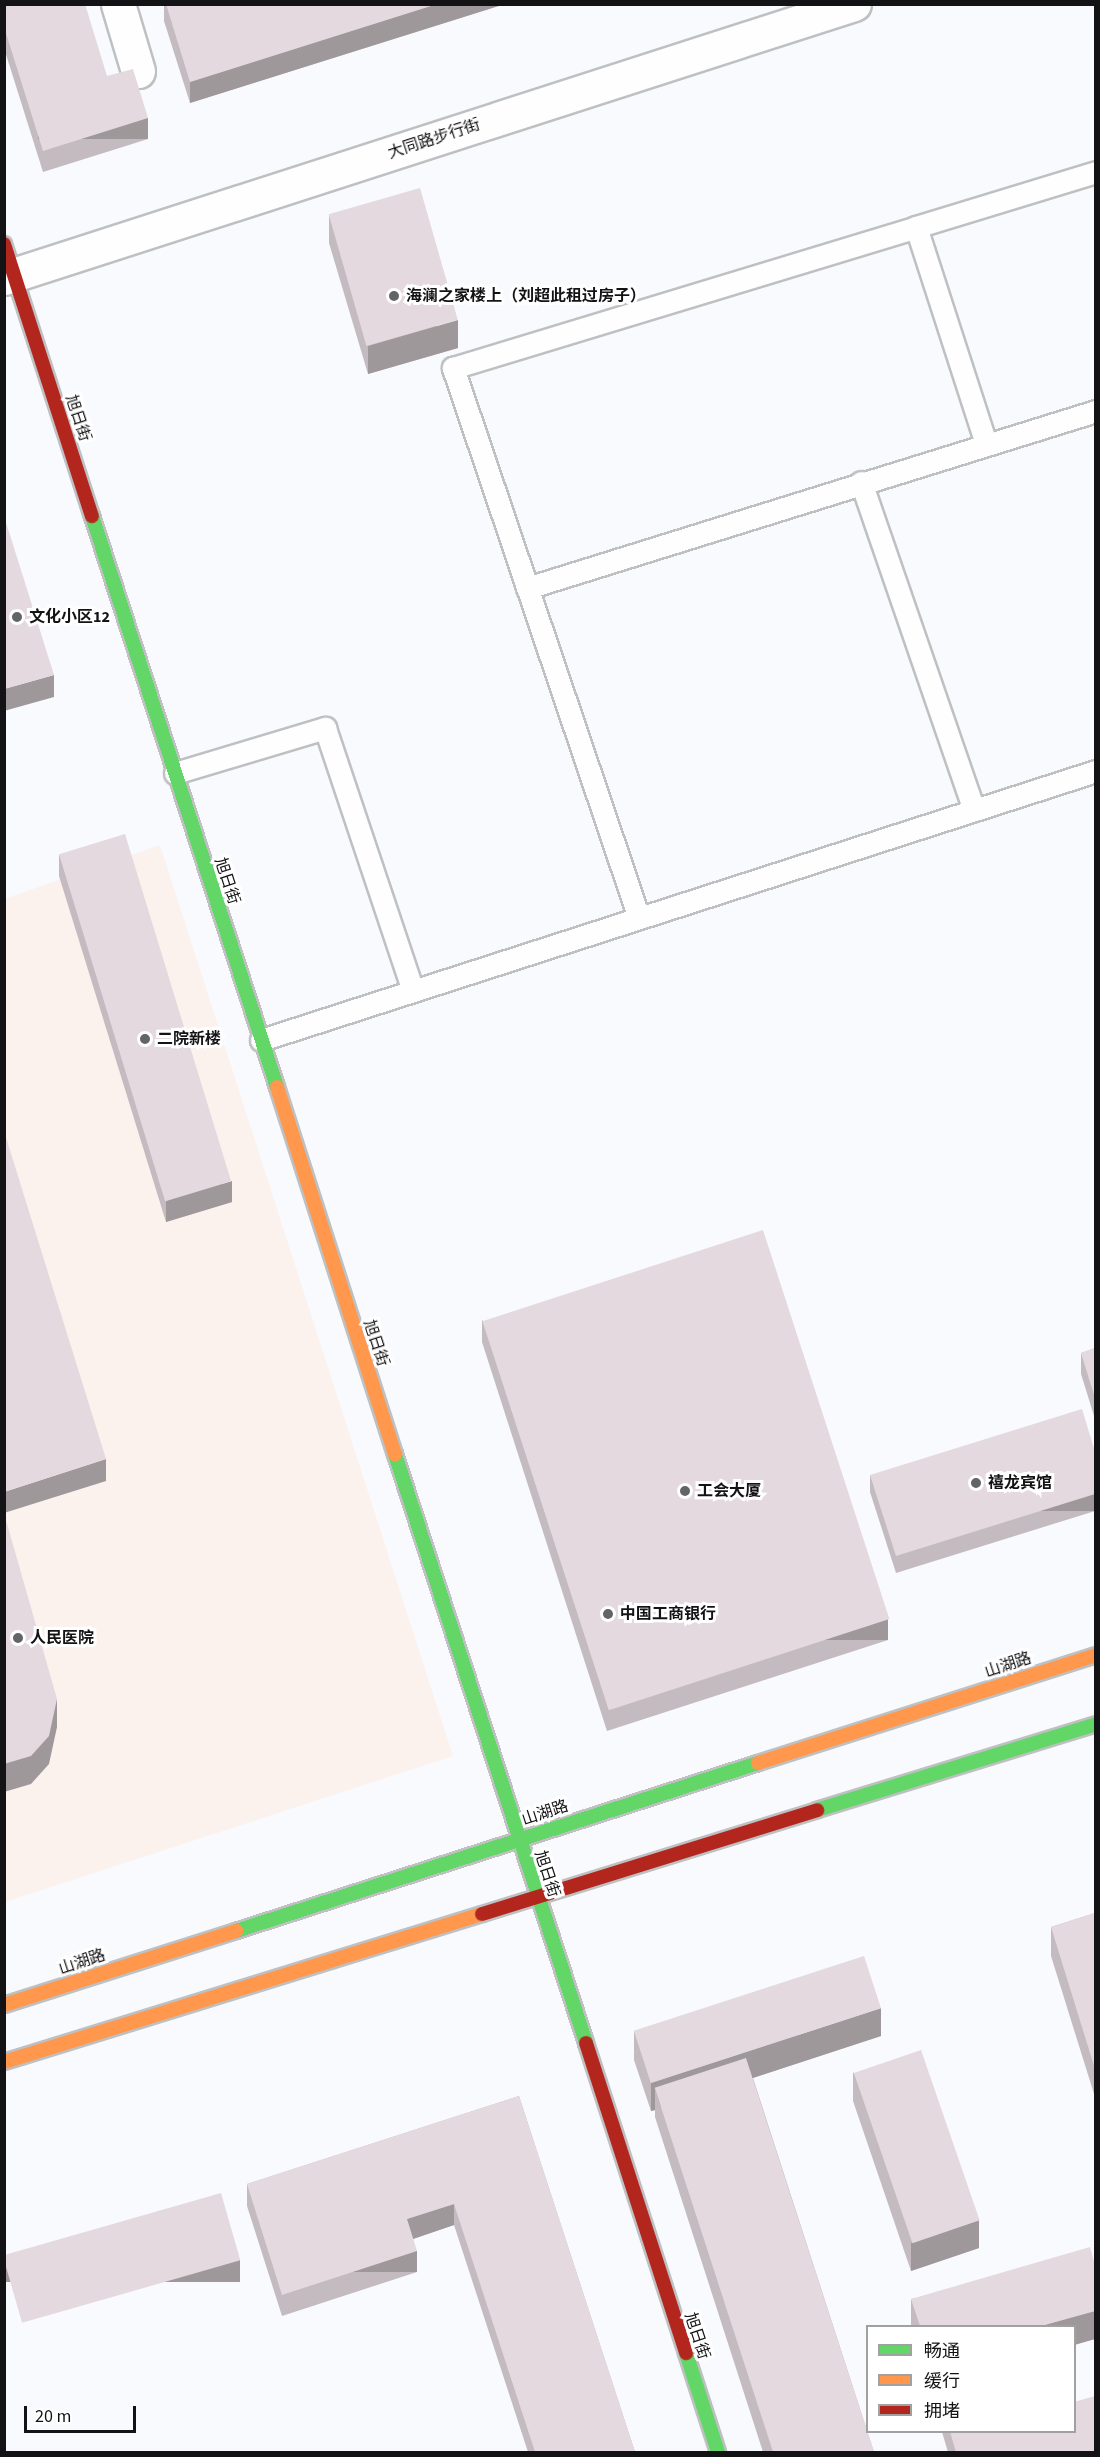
<!DOCTYPE html>
<meta charset="utf-8">
<style>
body{margin:0}
#map{position:relative;width:1100px;height:2457px;overflow:hidden;background:#f8fafd;font-family:"Source Sans 3","Noto Sans SC",sans-serif}
div>[style]{position:absolute}
.education>*{inset:0;background:#fbf2ee}
.roads{filter:drop-shadow(2px 0 #bec0c2) drop-shadow(-2px 0 #bec0c2) drop-shadow(0 2px #bec0c2) drop-shadow(0 -2px #bec0c2)}
.lane>*{height:21px;margin:-10.5px;padding:0 10.5px;transform-origin:10.5px;border-radius:10.5px;background:#fefeff}
.street>*{height:33px;margin:-16.5px;padding:0 16.5px;transform-origin:16.5px;border-radius:16.5px;background:#fefeff}
.fast>*{height:14px;margin:-7px;padding:0 7px;transform-origin:7px;border-radius:7px;background:#63d668}
.slow>*{height:14px;margin:-7px;padding:0 7px;transform-origin:7px;border-radius:7px;background:#ff974d}
.jam>*{height:14px;margin:-7px;padding:0 7px;transform-origin:7px;border-radius:7px;background:#b3261e}
.wall>*{inset:0;background:#c3bbbf}
.shaded-wall>*{inset:0;background:#9f989b;transform-origin:0 0}
.building>*{inset:0;background:#e3d9de;transform-origin:0 0}
.dots>*{width:16px;height:16px;translate:-50% -50%;box-sizing:border-box;border:3px solid #fff;border-radius:50%}
span{translate:-50% -50%;white-space:nowrap;text-align:center;line-height:1.15;-webkit-text-stroke:6px #fff;paint-order:stroke}
.street-label{font-size:16px;color:#131315}
.poi-label{font-size:16px;color:#131315;font-weight:700}
.left{translate:0 -50%;text-align:left}
.frame{position:absolute;inset:0;border:6px solid #131315;pointer-events:none}
.legend{position:absolute;left:866px;top:2325px;width:210px;height:108px;box-sizing:border-box;background:#fff;border:2px solid #a1a1a1;margin:0;padding:8px 10px;list-style:none;font-size:18px;color:#131315}
.legend li{display:flex;align-items:center;gap:12px;height:30px}
.legend b{width:30px;border:2px solid #a1a1a1}
.scale{position:absolute;left:24px;top:2406px;width:112px;height:27px;box-sizing:border-box;border:3px solid #131315;border-top:0;padding-left:8px;font-size:18px;line-height:21px;white-space:nowrap;color:#131315;-webkit-text-stroke:4px #fff;paint-order:stroke}
</style>
<div id="map">
<div class="education">
<i style="clip-path:polygon(160px 845px,453px 1756px,5px 1902px,4px 899px)"></i>
</div>
<div class="roads">
<div class="lane">
<i style="left:916px;top:227px;width:188px;rotate:-17deg"></i>
<i style="left:861px;top:482px;width:347px;rotate:71deg"></i>
<i style="left:527px;top:588px;width:596px;rotate:-17.28deg"></i>
<i style="left:175px;top:773px;width:157px;rotate:-16.7deg"></i>
<i style="left:325px;top:728px;width:277px;rotate:71.5deg"></i>
<i style="left:639px;top:918px;width:581px;rotate:-108.68deg"></i>
<i style="left:453px;top:368px;width:484px;rotate:-16.9deg"></i>
<i style="left:916px;top:227px;width:228px;rotate:72.1deg"></i>
<i style="left:261px;top:1040px;width:877px;rotate:-17.86deg"></i>
</div>
<div class="street">
<i style="left:118px;top:4px;width:70px;rotate:73.4deg"></i>
<i style="left:4px;top:278px;width:893px;rotate:-17.87deg"></i>
</div>
<div class="fast">
<i style="left:92px;top:516px;width:600px;rotate:72.05deg"></i>
<i style="left:395px;top:1454px;width:619px;rotate:72.03deg"></i>
<i style="left:817px;top:1810px;width:292px;rotate:-17.1deg"></i>
<i style="left:236px;top:1931px;width:548px;rotate:-17.84deg"></i>
<i style="left:686px;top:2353px;width:104px;rotate:72.1deg"></i>
</div>
<div class="slow">
<i style="left:277px;top:1087px;width:386px;rotate:72.2deg"></i>
<i style="left:758px;top:1763px;width:355px;rotate:-17.7deg"></i>
<i style="left:4px;top:2005px;width:244px;rotate:-17.7deg"></i>
<i style="left:4px;top:2062px;width:500px;rotate:-17.2deg"></i>
</div>
<div class="jam">
<i style="left:4px;top:244px;width:286px;rotate:72.1deg"></i>
<i style="left:482px;top:1914px;width:351px;rotate:-17.2deg"></i>
<i style="left:586px;top:2043px;width:326px;rotate:72.1deg"></i>
</div>
</div>
<div class="wall">
<i style="clip-path:polygon(4px 4px,107px 76px,148px 139px,43px 172px,4px 48px)"></i>
<i style="clip-path:polygon(164px 4px,505px 4px,190px 103px,164px 21px)"></i>
<i style="clip-path:polygon(329px 215px,458px 348px,368px 374px,329px 243px)"></i>
<i style="clip-path:polygon(59px 854px,232px 1202px,166px 1222px,59px 876px)"></i>
<i style="clip-path:polygon(482px 1320px,888px 1640px,607px 1731px,482px 1342px)"></i>
<i style="clip-path:polygon(1095px 1348px,1095px 1419px,1081px 1374px,1081px 1353px)"></i>
<i style="clip-path:polygon(1095px 1452px,1095px 1511px,896px 1573px,870px 1492px,870px 1475px)"></i>
<i style="clip-path:polygon(1095px 1913px,1095px 2097px,1051px 1956px,1051px 1927px)"></i>
<i style="clip-path:polygon(634px 2032px,881px 2036px,753px 2078px,874px 2452px,763px 2452px,655px 2117px,655px 2110px,651px 2111px,634px 2060px)"></i>
<i style="clip-path:polygon(853px 2072px,979px 2248px,911px 2271px,853px 2101px)"></i>
<i style="clip-path:polygon(519px 2096px,635px 2452px,528px 2452px,454px 2225px,413px 2239px,417px 2272px,282px 2316px,247px 2206px,247px 2184px)"></i>
<i style="clip-path:polygon(1095px 2265px,1095px 2339px,1074px 2345px,1074px 2326px,911px 2326px,911px 2299px)"></i>
<i style="clip-path:polygon(942px 2432px,1074px 2432px,1095px 2452px,948px 2452px)"></i>
</div>
<div class="shaded-wall">
<i style="clip-path:polygon(437px 4px,505px 4px,190px 103px,190px 82px)"></i>
<i style="left:148px;top:118px;width:21px;height:110px;rotate:90deg"></i>
<i style="clip-path:polygon(458px 320px,458px 348px,368px 374px,368px 346px)"></i>
<i style="clip-path:polygon(54px 675px,54px 697px,4px 711px,4px 689px)"></i>
<i style="clip-path:polygon(232px 1181px,232px 1202px,166px 1222px,166px 1201px)"></i>
<i style="clip-path:polygon(106px 1459px,106px 1481px,4px 1513px,4px 1492px)"></i>
<i style="left:1095px;top:1494px;width:17px;height:208px;rotate:90deg"></i>
<i style="left:888px;top:1619px;width:21px;height:295px;rotate:90deg"></i>
<i style="clip-path:polygon(57px 1699px,57px 1727px,49px 1764px,31px 1784px,4px 1792px,4px 1764px)"></i>
<i style="clip-path:polygon(881px 2008px,881px 2036px,661px 2108px,655px 2089px,655px 2110px,651px 2111px,651px 2083px)"></i>
<i style="clip-path:polygon(454px 2204px,454px 2225px,407px 2241px,407px 2219px)"></i>
<i style="clip-path:polygon(979px 2220px,979px 2248px,911px 2271px,911px 2243px)"></i>
<i style="left:417px;top:2251px;width:21px;height:142px;rotate:90deg"></i>
<i style="left:240px;top:2260px;width:22px;height:246px;rotate:90deg"></i>
<i style="clip-path:polygon(1095px 2311px,1095px 2339px,1074px 2345px,1074px 2326px,1041px 2326px)"></i>
</div>
<div class="building">
<i style="clip-path:polygon(4px 4px,85px 4px,107px 76px,133px 69px,148px 118px,43px 151px,4px 27px)"></i>
<i style="clip-path:polygon(166px 4px,437px 4px,190px 82px)"></i>
<i style="left:420px;top:188px;width:137px;height:95px;rotate:74deg"></i>
<i style="clip-path:polygon(4px 516px,54px 675px,4px 689px)"></i>
<i style="left:125px;top:834px;width:363px;height:69px;rotate:73deg"></i>
<i style="clip-path:polygon(4px 1131px,106px 1459px,4px 1492px)"></i>
<i style="left:763px;top:1230px;width:409px;height:295px;rotate:72deg"></i>
<i style="clip-path:polygon(1095px 1348px,1095px 1398px,1081px 1353px)"></i>
<i style="clip-path:polygon(1082px 1409px,1095px 1452px,1095px 1494px,896px 1556px,870px 1475px)"></i>
<i style="clip-path:polygon(4px 1520px,6px 1520px,57px 1699px,49px 1736px,31px 1756px,4px 1764px)"></i>
<i style="clip-path:polygon(1095px 1913px,1095px 2069px,1051px 1927px)"></i>
<i style="left:864px;top:1956px;width:55px;height:242px;rotate:72deg"></i>
<i style="left:921px;top:2050px;width:180px;height:71px;rotate:71deg"></i>
<i style="left:746px;top:2058px;width:414px;height:96px;rotate:72deg"></i>
<i style="clip-path:polygon(519px 2096px,635px 2452px,535px 2452px,454px 2204px,407px 2219px,417px 2251px,282px 2295px,247px 2184px)"></i>
<i style="left:221px;top:2193px;width:70px;height:227px;rotate:74deg"></i>
<i style="clip-path:polygon(1090px 2247px,1095px 2265px,1095px 2311px,1041px 2326px,920px 2326px,911px 2299px)"></i>
<i style="clip-path:polygon(1095px 2396px,1095px 2452px,956px 2452px,950px 2432px,1074px 2432px,1074px 2402px)"></i>
</div>
<div class="dots">
<i style="left:394px;top:296px;background:#636466"></i>
<i style="left:17px;top:617px;background:#636466"></i>
<i style="left:145px;top:1039px;background:#636466"></i>
<i style="left:976px;top:1483px;background:#636466"></i>
<i style="left:685px;top:1491px;background:#636466"></i>
<i style="left:608px;top:1614px;background:#636466"></i>
<i style="left:18px;top:1638px;background:#636466"></i>
</div>
<div class="street-label">
<span style="left:434px;top:139px;rotate:-18deg">大同路步行街</span>
<span style="left:78px;top:418px;rotate:72deg">旭日街</span>
<span style="left:227px;top:881px;rotate:72deg">旭日街</span>
<span style="left:376px;top:1343px;rotate:72deg">旭日街</span>
<span style="left:1008px;top:1665px;rotate:-18deg">山湖路</span>
<span style="left:545px;top:1813px;rotate:-18deg">山湖路</span>
<span style="left:547px;top:1874px;rotate:72deg">旭日街</span>
<span style="left:82px;top:1962px;rotate:-18deg">山湖路</span>
<span style="left:697px;top:2336px;rotate:72deg">旭日街</span>
</div>
<div class="poi-label">
<span class="left" style="left:406px;top:296px">海澜之家楼上（刘超此租过房子）</span>
<span class="left" style="left:29px;top:617px">文化小区12</span>
<span class="left" style="left:157px;top:1039px">二院新楼</span>
<span class="left" style="left:988px;top:1483px">禧龙宾馆</span>
<span class="left" style="left:697px;top:1491px">工会大厦</span>
<span class="left" style="left:620px;top:1614px">中国工商银行</span>
<span class="left" style="left:30px;top:1638px">人民医院</span>
</div>
<div class="frame"></div>
<ul class="legend">
<li><b style="height:8px;background:#63d668"></b>畅通</li>
<li><b style="height:8px;background:#ff974d"></b>缓行</li>
<li><b style="height:8px;background:#b3261e"></b>拥堵</li>
</ul>
<div class="scale">20 m</div>
</div>
